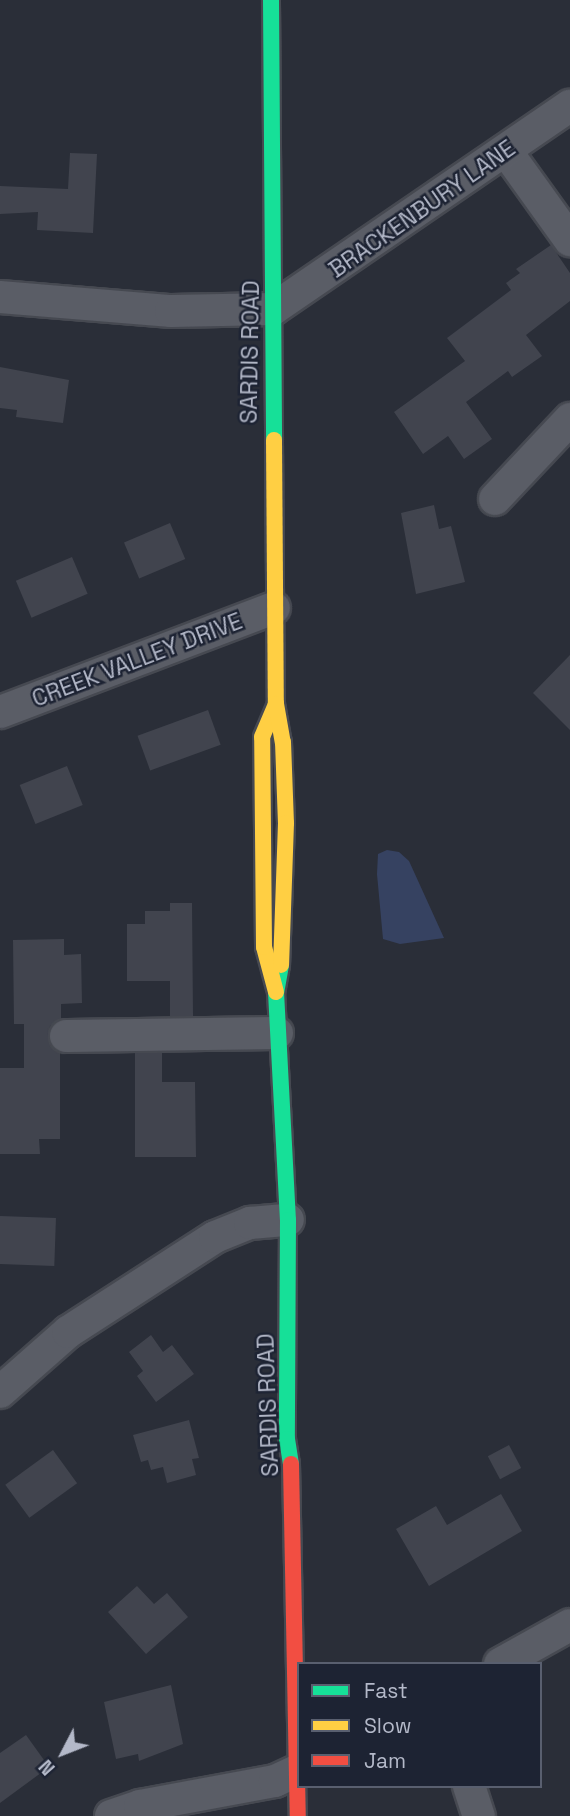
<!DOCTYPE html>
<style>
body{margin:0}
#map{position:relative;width:570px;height:1816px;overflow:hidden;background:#2a2e38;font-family:"Space Grotesk",sans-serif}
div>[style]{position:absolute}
.water>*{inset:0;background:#364261}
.building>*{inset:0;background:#41444e;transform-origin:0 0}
.roads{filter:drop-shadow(2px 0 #464951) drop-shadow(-2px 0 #464951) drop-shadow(0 2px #464951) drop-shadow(0 -2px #464951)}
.street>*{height:32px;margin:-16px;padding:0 16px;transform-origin:16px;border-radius:16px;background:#5a5d66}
.fast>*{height:16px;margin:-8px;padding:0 8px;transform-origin:8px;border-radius:8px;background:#16e098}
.slow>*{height:16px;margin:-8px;padding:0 8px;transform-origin:8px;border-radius:8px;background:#ffcf43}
.jam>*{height:16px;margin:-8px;padding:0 8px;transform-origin:8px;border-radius:8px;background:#f24e42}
span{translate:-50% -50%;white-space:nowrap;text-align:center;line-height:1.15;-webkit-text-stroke:5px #1d2333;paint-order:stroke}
.street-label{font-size:23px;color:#b4b9c9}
.legend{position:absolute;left:297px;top:1662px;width:245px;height:126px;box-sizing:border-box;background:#1d2333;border:2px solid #595f6f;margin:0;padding:9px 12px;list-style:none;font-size:21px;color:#b4b9c9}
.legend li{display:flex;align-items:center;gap:14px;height:35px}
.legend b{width:35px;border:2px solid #595f6f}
.north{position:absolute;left:28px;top:1718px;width:70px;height:70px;-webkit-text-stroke:5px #1d2333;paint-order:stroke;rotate:228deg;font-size:19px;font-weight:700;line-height:28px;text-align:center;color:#b4b9c9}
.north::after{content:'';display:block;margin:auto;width:24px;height:32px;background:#b4b9c9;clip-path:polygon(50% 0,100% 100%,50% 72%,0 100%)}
</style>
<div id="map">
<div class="water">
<i style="clip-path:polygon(387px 850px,399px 852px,409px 861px,444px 938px,400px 944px,383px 939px,377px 874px,378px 854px)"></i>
</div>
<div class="building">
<i style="clip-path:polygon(70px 153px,97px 154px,93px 233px,37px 230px,38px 212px,0 214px,0 186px,68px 189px)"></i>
<i style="clip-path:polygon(551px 245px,570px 273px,570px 301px,526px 335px,542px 356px,512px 377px,508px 371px,466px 402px,492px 439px,464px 459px,448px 436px,423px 454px,394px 412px,465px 361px,447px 338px,511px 290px,506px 283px,520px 273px,516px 269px)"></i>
<i style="clip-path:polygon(0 367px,69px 380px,63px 423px,16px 417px,17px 410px,0 408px)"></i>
<i style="clip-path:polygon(434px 505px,439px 529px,451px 526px,465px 582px,416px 594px,401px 513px)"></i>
<i style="left:170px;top:523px;width:39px;height:50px;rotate:67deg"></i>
<i style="left:72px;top:557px;width:40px;height:61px;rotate:67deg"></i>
<i style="clip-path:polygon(570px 655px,570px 730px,533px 693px)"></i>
<i style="left:208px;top:710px;width:37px;height:75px;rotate:70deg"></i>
<i style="left:67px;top:766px;width:42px;height:51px;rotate:68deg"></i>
<i style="clip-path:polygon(170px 903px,192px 903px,193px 1016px,170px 1016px,170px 981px,127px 981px,127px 924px,145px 924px,145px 911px,170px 911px)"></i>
<i style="clip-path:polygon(64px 939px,64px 955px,81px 954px,82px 1003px,61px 1004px,61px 1019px,50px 1026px,48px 1036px,51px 1046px,60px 1053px,60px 1139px,39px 1139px,40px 1154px,0 1154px,0 1068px,24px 1068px,24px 1024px,14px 1024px,13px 940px)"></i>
<i style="clip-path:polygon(135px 1053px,162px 1053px,162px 1082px,195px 1082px,196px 1157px,135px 1157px)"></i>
<i style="left:0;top:1216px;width:56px;height:48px;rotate:2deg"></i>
<i style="clip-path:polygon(151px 1335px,163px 1352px,172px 1345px,194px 1374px,156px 1402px,137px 1376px,143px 1371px,129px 1352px)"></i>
<i style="clip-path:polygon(189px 1420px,199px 1458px,192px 1459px,196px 1475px,167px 1483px,163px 1467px,151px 1470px,148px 1460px,141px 1462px,133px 1435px)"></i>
<i style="left:509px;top:1445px;width:26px;height:24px;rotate:62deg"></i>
<i style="left:53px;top:1450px;width:41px;height:59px;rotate:54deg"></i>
<i style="clip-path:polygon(501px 1494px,522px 1531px,429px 1586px,396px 1529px,436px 1506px,447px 1525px)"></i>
<i style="clip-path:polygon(137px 1586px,154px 1604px,167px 1593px,188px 1617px,146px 1654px,108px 1612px)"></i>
<i style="clip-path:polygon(171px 1685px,183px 1744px,139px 1761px,138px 1754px,116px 1759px,104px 1702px)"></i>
<i style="clip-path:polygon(26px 1735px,49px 1767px,0 1803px,0 1753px)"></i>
</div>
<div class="roads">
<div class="street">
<i style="left:506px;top:151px;width:110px;rotate:54.3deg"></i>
<i style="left:0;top:297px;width:172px;rotate:4.7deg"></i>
<i style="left:171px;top:311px;width:102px;rotate:-1.1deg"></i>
<i style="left:273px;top:309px;width:360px;rotate:-34.4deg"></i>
<i style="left:495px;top:499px;width:110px;rotate:-46.8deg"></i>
<i style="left:0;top:712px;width:293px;rotate:-20.8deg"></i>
<i style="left:66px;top:1036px;width:211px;rotate:-0.8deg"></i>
<i style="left:0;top:1392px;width:91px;rotate:-41.4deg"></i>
<i style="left:68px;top:1332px;width:175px;rotate:-32.9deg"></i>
<i style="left:215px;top:1237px;width:38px;rotate:-22deg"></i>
<i style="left:250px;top:1223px;width:38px;rotate:-5deg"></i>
<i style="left:500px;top:1664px;width:80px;rotate:-29.1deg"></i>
<i style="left:469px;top:1786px;width:32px;rotate:72deg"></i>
<i style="left:111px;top:1816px;width:31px;rotate:-19deg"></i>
<i style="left:140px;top:1806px;width:137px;rotate:-10.5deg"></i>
<i style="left:275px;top:1781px;width:26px;rotate:-25deg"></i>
</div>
<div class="fast">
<i style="left:271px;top:0;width:440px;rotate:89.6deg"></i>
<i style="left:281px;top:965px;width:27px;rotate:100deg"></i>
<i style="left:276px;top:992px;width:228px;rotate:87deg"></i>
<i style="left:288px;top:1220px;width:219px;rotate:90.3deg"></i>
<i style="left:287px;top:1439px;width:25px;rotate:81deg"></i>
</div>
<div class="slow">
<i style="left:274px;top:440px;width:264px;rotate:89.6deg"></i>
<i style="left:276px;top:992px;width:47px;rotate:-104.9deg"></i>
<i style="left:264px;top:947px;width:210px;rotate:-90.5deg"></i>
<i style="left:262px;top:737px;width:36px;rotate:-67deg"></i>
<i style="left:276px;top:704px;width:39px;rotate:80deg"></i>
<i style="left:283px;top:742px;width:81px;rotate:87.9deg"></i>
<i style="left:286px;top:823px;width:142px;rotate:92deg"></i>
</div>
<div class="jam">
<i style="left:291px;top:1464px;width:352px;rotate:88.9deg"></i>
</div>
</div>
<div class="street-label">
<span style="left:422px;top:209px;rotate:-35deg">BRACKENBURY LANE</span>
<span style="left:250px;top:352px;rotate:-89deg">SARDIS ROAD</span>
<span style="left:137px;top:660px;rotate:-21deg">CREEK VALLEY DRIVE</span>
<span style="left:268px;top:1405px;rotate:-92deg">SARDIS ROAD</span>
</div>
<ul class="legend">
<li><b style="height:9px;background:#16e098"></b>Fast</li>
<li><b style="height:9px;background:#ffcf43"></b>Slow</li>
<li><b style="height:9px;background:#f24e42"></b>Jam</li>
</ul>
<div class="north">N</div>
</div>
